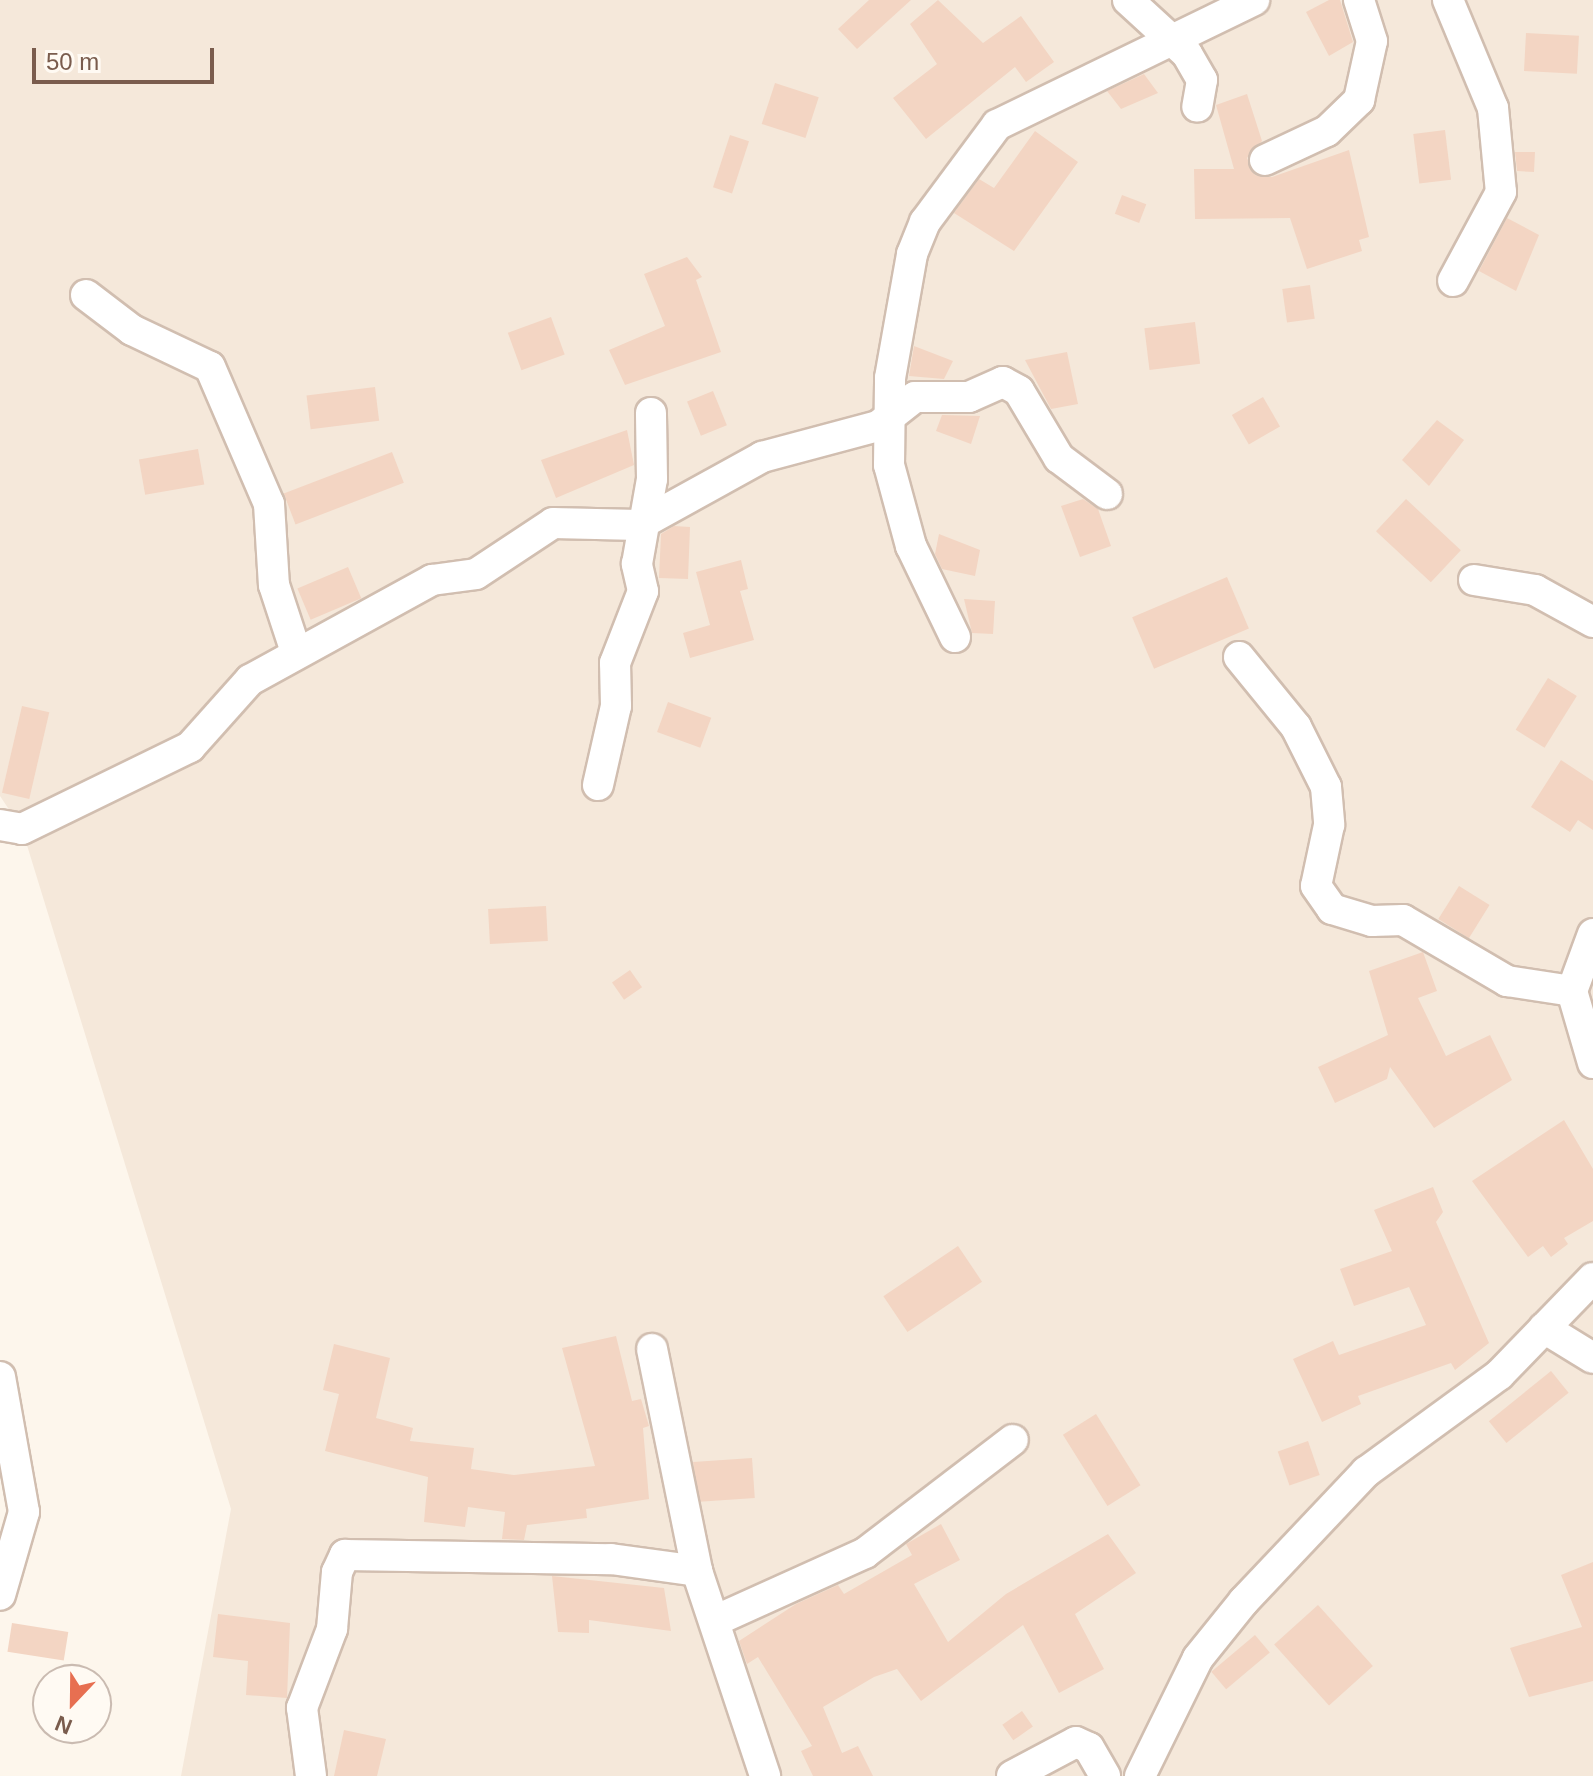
<!DOCTYPE html>
<style>
body{margin:0}
#map{position:relative;width:1593px;height:1776px;overflow:hidden;background:#fdf6ec;font-family:Helvetica,sans-serif}
div>[style]{position:absolute}
.residential>*{inset:0;background:#f5e8da}
.building>*{inset:0;background:#f3d5c3;transform-origin:0 0}
.roads{filter:drop-shadow(2px 0 #d1beb0) drop-shadow(-2px 0 #d1beb0) drop-shadow(0 2px #d1beb0) drop-shadow(0 -2px #d1beb0)}
.minor>*{height:30px;margin:-15px;padding:0 15px;transform-origin:15px;border-radius:15px;background:#fff}
span{translate:-50% -50%;white-space:nowrap;text-align:center;line-height:1.15;-webkit-text-stroke:7px #fffaf3;paint-order:stroke}
.north{position:absolute;left:32px;top:1664px;width:80px;height:80px;box-sizing:border-box;background:#fffaf3;border:2px solid #cabbb1;border-radius:50%;rotate:202deg;font-size:22px;font-weight:700;line-height:32px;text-align:center;color:#7a5c4d}
.north::after{content:'';display:block;margin:auto;width:28px;height:36px;background:#e76f51;clip-path:polygon(50% 0,100% 100%,50% 72%,0 100%)}
.scale{position:absolute;left:32px;top:48px;width:182px;height:36px;box-sizing:border-box;border:4px solid #7a5c4d;border-top:0;padding-left:10px;font-size:24px;line-height:28px;white-space:nowrap;color:#7a5c4d;-webkit-text-stroke:6px #fffaf3;paint-order:stroke}
</style>
<div id="map">
<div class="residential">
<i style="clip-path:polygon(0 0,1593px 0,1593px 1776px,181px 1776px,231px 1509px,22px 829px,0 796px)"></i>
</div>
<div class="building">
<i style="clip-path:polygon(869px 0,911px 0,857px 49px,838px 29px)"></i>
<i style="clip-path:polygon(938px 0,983px 43px,1021px 16px,1054px 62px,1026px 82px,1015px 67px,926px 139px,893px 98px,937px 64px,910px 24px)"></i>
<i style="clip-path:polygon(1329px 0,1340px 0,1353px 42px,1329px 56px,1306px 12px)"></i>
<i style="left:1526px;top:33px;width:53px;height:38px;rotate:3deg"></i>
<i style="clip-path:polygon(1144px 74px,1158px 93px,1121px 109px,1107px 91px)"></i>
<i style="left:775px;top:83px;width:46px;height:43px;rotate:18deg"></i>
<i style="clip-path:polygon(1247px 94px,1262px 141px,1247px 158px,1255px 175px,1272px 177px,1349px 150px,1369px 237px,1359px 240px,1362px 251px,1307px 269px,1290px 218px,1195px 219px,1194px 169px,1234px 169px,1216px 105px)"></i>
<i style="left:1445px;top:130px;width:50px;height:32px;rotate:83deg"></i>
<i style="clip-path:polygon(1035px 131px,1078px 162px,1014px 251px,954px 213px,979px 179px,994px 188px)"></i>
<i style="left:730px;top:135px;width:20px;height:55px;rotate:18deg"></i>
<i style="clip-path:polygon(1515px 152px,1535px 152px,1534px 172px,1517px 171px)"></i>
<i style="left:1122px;top:195px;width:26px;height:20px;rotate:21deg"></i>
<i style="clip-path:polygon(1507px 218px,1539px 235px,1516px 291px,1479px 271px)"></i>
<i style="clip-path:polygon(687px 257px,702px 277px,696px 280px,721px 352px,625px 385px,609px 350px,665px 326px,644px 274px)"></i>
<i style="left:1310px;top:285px;width:34px;height:28px;rotate:82deg"></i>
<i style="left:551px;top:317px;width:40px;height:46px;rotate:70deg"></i>
<i style="left:1195px;top:322px;width:42px;height:51px;rotate:83deg"></i>
<i style="clip-path:polygon(914px 346px,953px 361px,944px 379px,909px 376px)"></i>
<i style="clip-path:polygon(1067px 352px,1078px 404px,1051px 409px,1025px 360px)"></i>
<i style="left:375px;top:387px;width:34px;height:69px;rotate:83deg"></i>
<i style="left:713px;top:391px;width:37px;height:28px;rotate:68deg"></i>
<i style="left:1263px;top:397px;width:34px;height:36px;rotate:60deg"></i>
<i style="clip-path:polygon(942px 415px,980px 416px,971px 444px,936px 431px)"></i>
<i style="clip-path:polygon(1437px 420px,1464px 440px,1429px 486px,1402px 460px)"></i>
<i style="clip-path:polygon(627px 430px,634px 465px,556px 498px,541px 460px)"></i>
<i style="left:198px;top:449px;width:36px;height:60px;rotate:80deg"></i>
<i style="left:392px;top:452px;width:33px;height:116px;rotate:69deg"></i>
<i style="clip-path:polygon(1083px 499px,1098px 509px,1111px 546px,1080px 557px,1061px 506px)"></i>
<i style="left:1406px;top:499px;width:75px;height:44px;rotate:43deg"></i>
<i style="clip-path:polygon(674px 526px,690px 527px,688px 579px,659px 578px,661px 534px)"></i>
<i style="clip-path:polygon(939px 534px,980px 550px,975px 576px,942px 569px,935px 554px)"></i>
<i style="clip-path:polygon(741px 560px,748px 589px,740px 591px,754px 640px,690px 658px,683px 633px,710px 625px,696px 572px)"></i>
<i style="left:348px;top:567px;width:34px;height:55px;rotate:67deg"></i>
<i style="left:1227px;top:577px;width:56px;height:103px;rotate:67deg"></i>
<i style="clip-path:polygon(964px 599px,995px 601px,993px 634px,972px 633px)"></i>
<i style="left:1548px;top:678px;width:34px;height:61px;rotate:32deg"></i>
<i style="left:668px;top:702px;width:46px;height:32px;rotate:20deg"></i>
<i style="left:22px;top:706px;width:28px;height:89px;rotate:13deg"></i>
<i style="clip-path:polygon(1561px 760px,1593px 781px,1593px 830px,1578px 820px,1570px 832px,1531px 807px)"></i>
<i style="left:1459px;top:886px;width:36px;height:39px;rotate:32deg"></i>
<i style="left:546px;top:906px;width:35px;height:58px;rotate:87deg"></i>
<i style="clip-path:polygon(1423px 952px,1437px 991px,1418px 998px,1446px 1056px,1490px 1035px,1512px 1080px,1434px 1128px,1390px 1067px,1387px 1079px,1335px 1103px,1318px 1067px,1388px 1035px,1369px 971px)"></i>
<i style="left:630px;top:970px;width:21px;height:22px;rotate:55deg"></i>
<i style="clip-path:polygon(1564px 1120px,1593px 1169px,1593px 1221px,1564px 1238px,1568px 1244px,1551px 1257px,1543px 1246px,1528px 1257px,1472px 1181px)"></i>
<i style="clip-path:polygon(1433px 1187px,1443px 1212px,1436px 1222px,1489px 1343px,1455px 1370px,1451px 1363px,1358px 1396px,1361px 1404px,1322px 1422px,1293px 1359px,1333px 1341px,1339px 1355px,1426px 1325px,1409px 1287px,1354px 1306px,1340px 1269px,1392px 1251px,1374px 1210px)"></i>
<i style="left:958px;top:1246px;width:43px;height:90px;rotate:56deg"></i>
<i style="clip-path:polygon(616px 1336px,632px 1401px,641px 1399px,649px 1426px,643px 1428px,649px 1499px,586px 1509px,587px 1518px,527px 1525px,524px 1540px,502px 1539px,505px 1512px,468px 1507px,465px 1527px,424px 1522px,428px 1477px,325px 1451px,339px 1394px,323px 1390px,334px 1344px,390px 1358px,376px 1418px,413px 1428px,410px 1441px,474px 1448px,471px 1469px,514px 1475px,595px 1466px,562px 1348px)"></i>
<i style="left:1551px;top:1371px;width:28px;height:80px;rotate:51deg"></i>
<i style="left:1096px;top:1414px;width:84px;height:39px;rotate:58deg"></i>
<i style="left:1308px;top:1441px;width:36px;height:32px;rotate:71deg"></i>
<i style="left:752px;top:1458px;width:40px;height:59px;rotate:86deg"></i>
<i style="clip-path:polygon(941px 1524px,960px 1560px,914px 1584px,948px 1642px,1006px 1594px,1108px 1534px,1136px 1573px,1075px 1614px,1104px 1669px,1059px 1693px,1023px 1625px,921px 1701px,897px 1669px,874px 1677px,823px 1707px,842px 1753px,858px 1746px,873px 1776px,813px 1776px,801px 1751px,812px 1746px,758px 1657px,747px 1664px,739px 1641px,796px 1604px,838px 1585px,844px 1594px,912px 1555px,906px 1544px)"></i>
<i style="clip-path:polygon(1593px 1562px,1593px 1681px,1529px 1697px,1510px 1648px,1582px 1627px,1561px 1575px)"></i>
<i style="clip-path:polygon(552px 1576px,664px 1588px,671px 1631px,589px 1620px,589px 1633px,558px 1632px)"></i>
<i style="left:1318px;top:1605px;width:82px;height:59px;rotate:48deg"></i>
<i style="clip-path:polygon(218px 1614px,290px 1623px,287px 1698px,246px 1695px,248px 1661px,213px 1657px)"></i>
<i style="left:12px;top:1623px;width:57px;height:29px;rotate:9deg"></i>
<i style="left:1255px;top:1635px;width:23px;height:57px;rotate:50deg"></i>
<i style="left:1022px;top:1711px;width:19px;height:24px;rotate:55deg"></i>
<i style="clip-path:polygon(344px 1730px,386px 1739px,377px 1776px,334px 1776px)"></i>
</div>
<div class="roads">
<div class="minor">
<i style="left:1128px;top:0;width:80px;rotate:42.5deg"></i>
<i style="left:1187px;top:54px;width:30px;rotate:60deg"></i>
<i style="left:1202px;top:80px;width:27px;rotate:100deg"></i>
<i style="left:1448px;top:0;width:117px;rotate:67.4deg"></i>
<i style="left:1493px;top:108px;width:84px;rotate:84.6deg"></i>
<i style="left:1501px;top:192px;width:101px;rotate:118.3deg"></i>
<i style="left:1265px;top:160px;width:68px;rotate:-25.1deg"></i>
<i style="left:1327px;top:131px;width:45px;rotate:-44.1deg"></i>
<i style="left:1359px;top:100px;width:60px;rotate:-77.6deg"></i>
<i style="left:1372px;top:41px;width:43px;rotate:-107.6deg"></i>
<i style="left:86px;top:295px;width:58px;rotate:37.3deg"></i>
<i style="left:132px;top:330px;width:86px;rotate:25.4deg"></i>
<i style="left:210px;top:367px;width:149px;rotate:66.7deg"></i>
<i style="left:269px;top:504px;width:81px;rotate:86.5deg"></i>
<i style="left:274px;top:585px;width:71px;rotate:71.8deg"></i>
<i style="left:1474px;top:580px;width:62px;rotate:9.3deg"></i>
<i style="left:1535px;top:590px;width:66px;rotate:28.9deg"></i>
<i style="left:955px;top:637px;width:101px;rotate:-115.8deg"></i>
<i style="left:911px;top:546px;width:84px;rotate:-105.2deg"></i>
<i style="left:889px;top:465px;width:87px;rotate:-89.3deg"></i>
<i style="left:890px;top:378px;width:126px;rotate:-79.9deg"></i>
<i style="left:912px;top:254px;width:35px;rotate:-68deg"></i>
<i style="left:925px;top:222px;width:121px;rotate:-53.4deg"></i>
<i style="left:997px;top:125px;width:286px;rotate:-25.9deg"></i>
<i style="left:1239px;top:657px;width:90px;rotate:50.8deg"></i>
<i style="left:1296px;top:727px;width:67px;rotate:63.4deg"></i>
<i style="left:1326px;top:787px;width:38px;rotate:85deg"></i>
<i style="left:1329px;top:825px;width:62px;rotate:102deg"></i>
<i style="left:1316px;top:886px;width:28px;rotate:55deg"></i>
<i style="left:1332px;top:909px;width:42px;rotate:16.7deg"></i>
<i style="left:1372px;top:921px;width:31px;rotate:-2deg"></i>
<i style="left:1403px;top:920px;width:121px;rotate:30.4deg"></i>
<i style="left:1507px;top:981px;width:66px;rotate:8.7deg"></i>
<i style="left:598px;top:785px;width:81px;rotate:-77.2deg"></i>
<i style="left:616px;top:706px;width:43px;rotate:-91.3deg"></i>
<i style="left:615px;top:663px;width:77px;rotate:-68.7deg"></i>
<i style="left:643px;top:591px;width:28px;rotate:-103deg"></i>
<i style="left:637px;top:564px;width:86px;rotate:-80deg"></i>
<i style="left:652px;top:479px;width:66px;rotate:-90.9deg"></i>
<i style="left:0;top:825px;width:22px;rotate:10deg"></i>
<i style="left:22px;top:829px;width:187px;rotate:-26deg"></i>
<i style="left:190px;top:747px;width:90px;rotate:-48.2deg"></i>
<i style="left:250px;top:680px;width:208px;rotate:-28.8deg"></i>
<i style="left:432px;top:580px;width:44px;rotate:-7.8deg"></i>
<i style="left:476px;top:574px;width:92px;rotate:-33.5deg"></i>
<i style="left:553px;top:523px;width:86px;rotate:1.3deg"></i>
<i style="left:639px;top:525px;width:141px;rotate:-28.9deg"></i>
<i style="left:762px;top:457px;width:120px;rotate:-15deg"></i>
<i style="left:878px;top:426px;width:47px;rotate:-38.1deg"></i>
<i style="left:915px;top:397px;width:54px"></i>
<i style="left:969px;top:397px;width:37px;rotate:-24deg"></i>
<i style="left:1003px;top:382px;width:18px;rotate:29deg"></i>
<i style="left:1019px;top:391px;width:78px;rotate:59.2deg"></i>
<i style="left:1059px;top:458px;width:60px;rotate:36.9deg"></i>
<i style="left:1593px;top:934px;width:61px;rotate:110.2deg"></i>
<i style="left:1572px;top:991px;width:75px;rotate:73.7deg"></i>
<i style="left:1544px;top:1328px;width:57px;rotate:31.5deg"></i>
<i style="left:652px;top:1349px;width:227px;rotate:78.5deg"></i>
<i style="left:697px;top:1571px;width:216px;rotate:71.6deg"></i>
<i style="left:0;top:1377px;width:137px;rotate:79.9deg"></i>
<i style="left:24px;top:1512px;width:86px;rotate:106.1deg"></i>
<i style="left:719px;top:1619px;width:160px;rotate:-24.3deg"></i>
<i style="left:865px;top:1553px;width:186px;rotate:-37.4deg"></i>
<i style="left:311px;top:1776px;width:69px;rotate:-97.5deg"></i>
<i style="left:302px;top:1708px;width:85px;rotate:-69.2deg"></i>
<i style="left:332px;top:1629px;width:57px;rotate:-85deg"></i>
<i style="left:337px;top:1572px;width:19px;rotate:-65deg"></i>
<i style="left:345px;top:1555px;width:266px;rotate:0.9deg"></i>
<i style="left:611px;top:1559px;width:87px;rotate:7.9deg"></i>
<i style="left:1012px;top:1776px;width:72px;rotate:-28deg"></i>
<i style="left:1076px;top:1742px;width:14px;rotate:25deg"></i>
<i style="left:1089px;top:1748px;width:32px;rotate:60deg"></i>
<i style="left:1140px;top:1776px;width:131px;rotate:-63.8deg"></i>
<i style="left:1198px;top:1658px;width:73px;rotate:-51.1deg"></i>
<i style="left:1244px;top:1601px;width:178px;rotate:-46.6deg"></i>
<i style="left:1366px;top:1472px;width:165px;rotate:-36.1deg"></i>
<i style="left:1499px;top:1375px;width:135px;rotate:-45.9deg"></i>
</div>
</div>
<div class="north">N</div>
<div class="scale">50 m</div>
</div>
